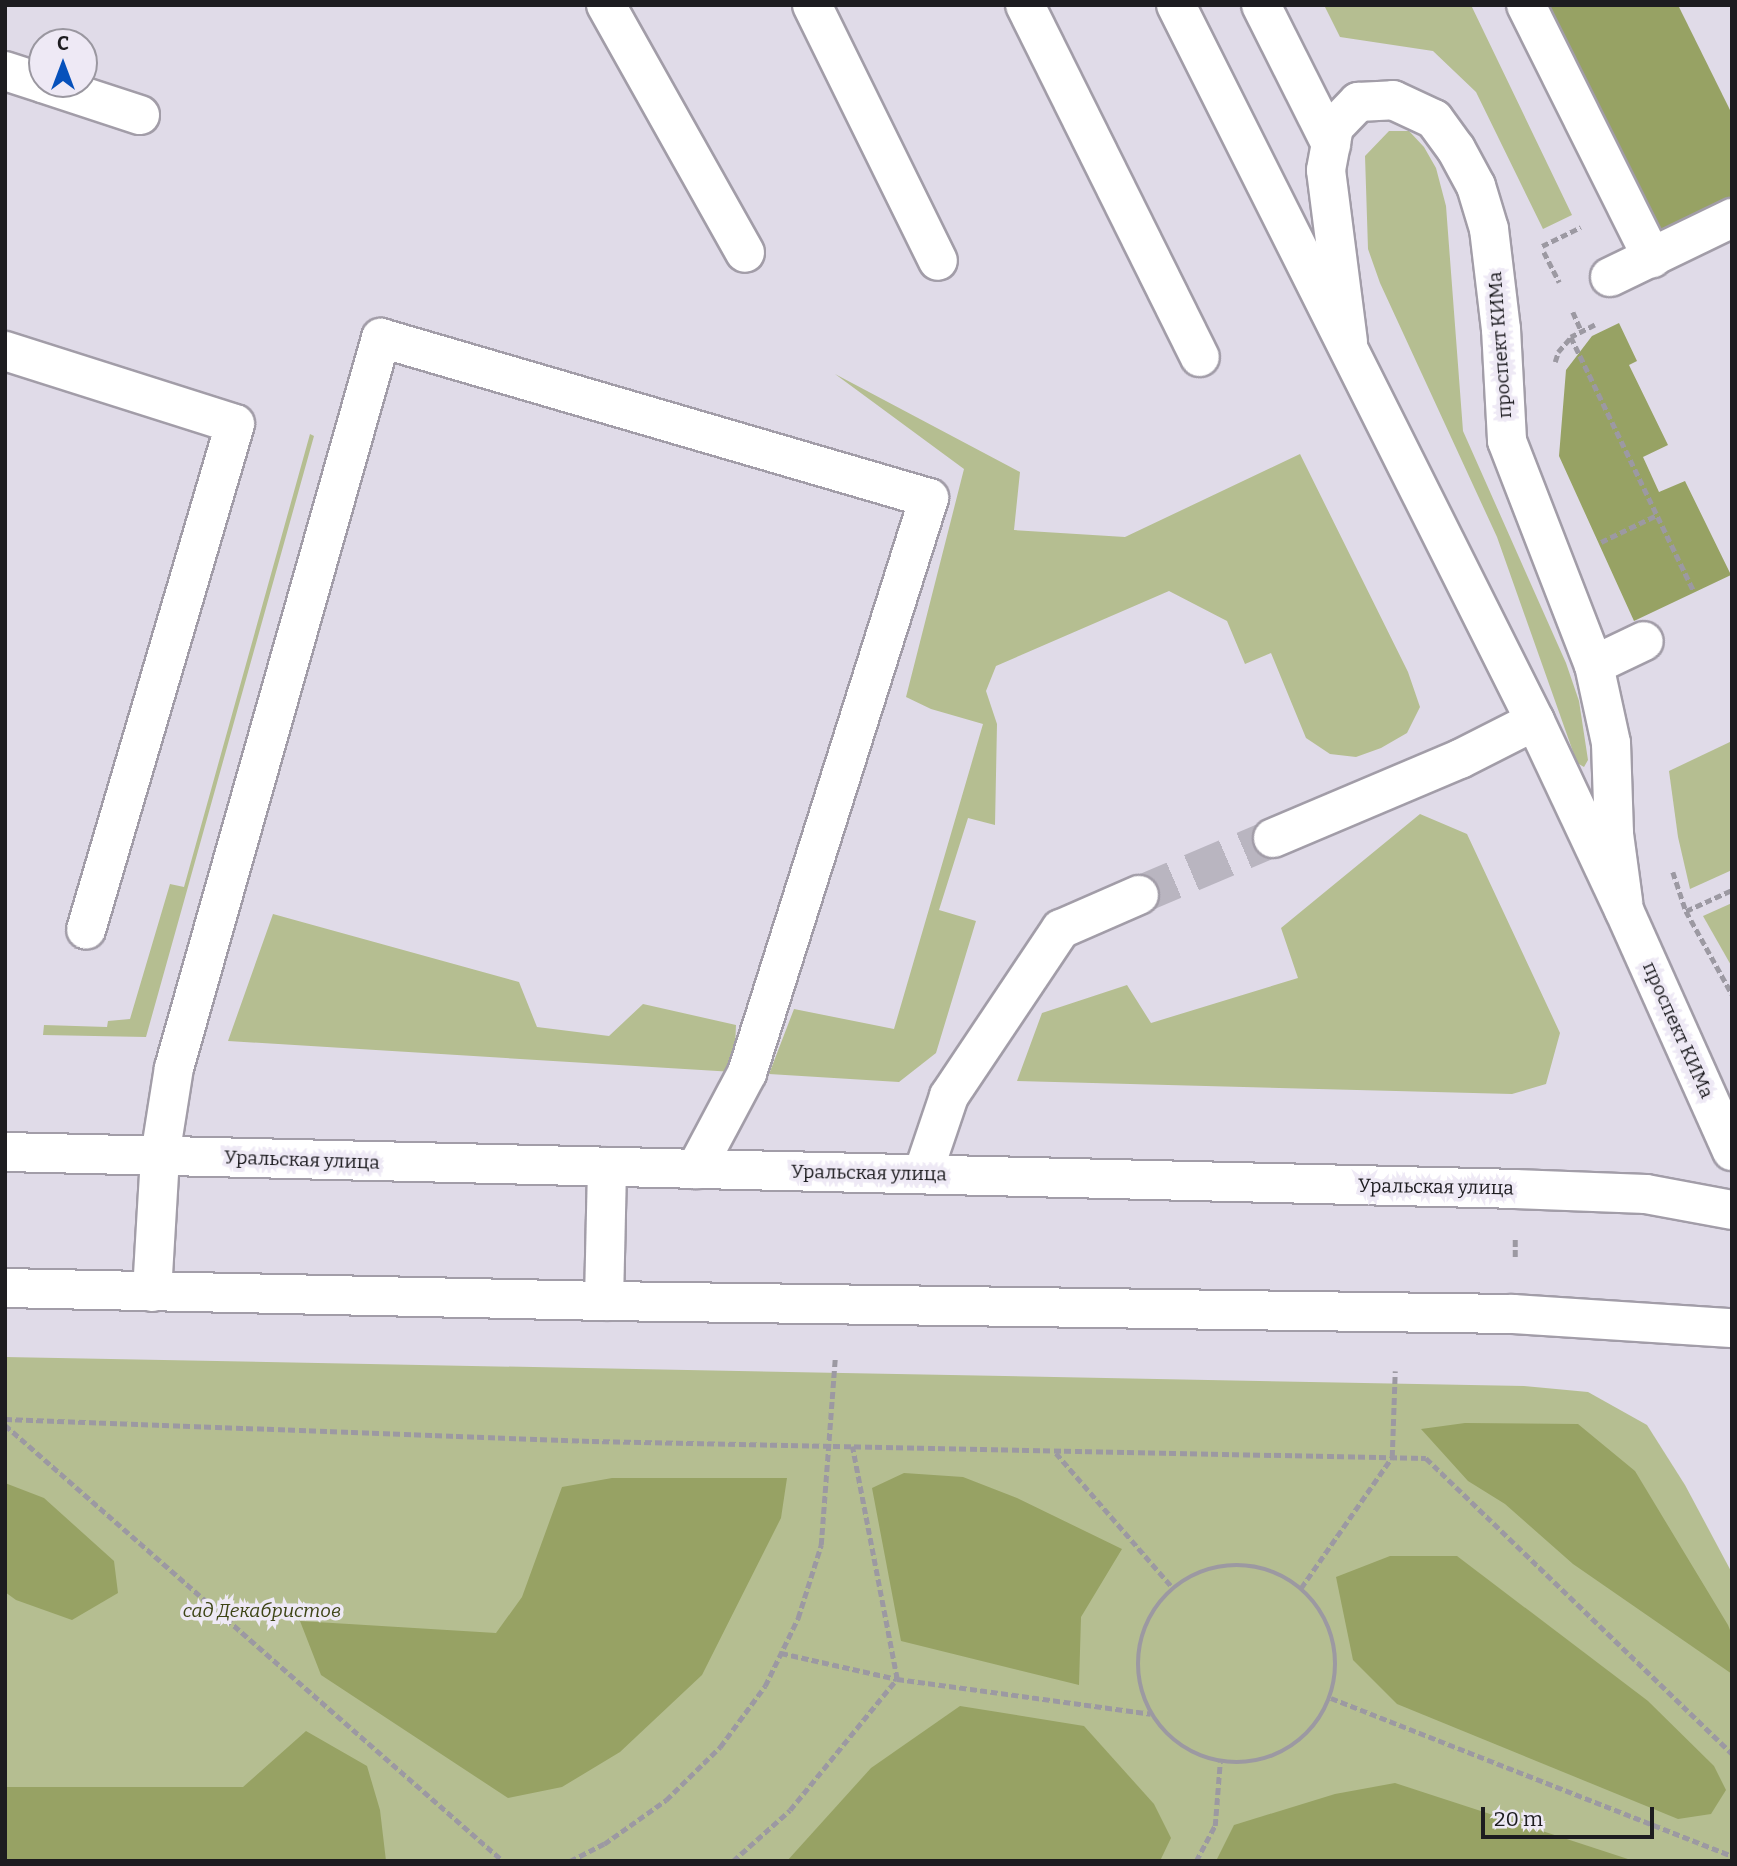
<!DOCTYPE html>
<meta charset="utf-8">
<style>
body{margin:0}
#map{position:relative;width:1737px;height:1866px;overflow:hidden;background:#e0dbe8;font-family:Bitter,serif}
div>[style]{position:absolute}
.green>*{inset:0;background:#b5be91}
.forest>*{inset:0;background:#97a264}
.minor-tunnel>*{height:38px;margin-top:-19px;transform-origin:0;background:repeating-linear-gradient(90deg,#b9b5c0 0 38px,transparent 0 57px)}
.path>*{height:4.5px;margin-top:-2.25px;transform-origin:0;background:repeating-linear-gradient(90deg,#9c99a2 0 7px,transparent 0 10.5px)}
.path>.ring{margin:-2.25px;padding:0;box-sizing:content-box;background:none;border:4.5px solid #9c99a2;border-radius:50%}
.roads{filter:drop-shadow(2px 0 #a29da8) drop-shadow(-2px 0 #a29da8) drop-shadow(0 2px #a29da8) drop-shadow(0 -2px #a29da8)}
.minor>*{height:38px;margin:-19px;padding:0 19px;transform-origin:19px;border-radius:19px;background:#fff}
.major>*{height:38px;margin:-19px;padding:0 19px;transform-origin:19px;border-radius:19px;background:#fff}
span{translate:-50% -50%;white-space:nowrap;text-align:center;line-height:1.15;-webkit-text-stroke:7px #eee9f5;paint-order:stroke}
.street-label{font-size:19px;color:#1d1c20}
.park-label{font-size:19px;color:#3d4415;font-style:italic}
.frame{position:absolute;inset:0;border:7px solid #1d1c20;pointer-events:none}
.north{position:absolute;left:28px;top:28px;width:70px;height:70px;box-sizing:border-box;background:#eee9f5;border:2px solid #9a97a0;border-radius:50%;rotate:0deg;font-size:19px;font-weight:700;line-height:28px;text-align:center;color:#1d1c20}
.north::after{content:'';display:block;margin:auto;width:24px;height:32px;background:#0651bb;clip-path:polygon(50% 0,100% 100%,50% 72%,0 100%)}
.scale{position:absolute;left:1481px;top:1807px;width:173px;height:32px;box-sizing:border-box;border:4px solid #1d1c20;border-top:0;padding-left:9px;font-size:21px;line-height:24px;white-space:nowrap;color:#1d1c20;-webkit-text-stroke:5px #eee9f5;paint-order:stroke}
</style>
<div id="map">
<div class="green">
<i style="clip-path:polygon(1324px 5px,1471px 5px,1572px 215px,1543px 229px,1476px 92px,1433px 51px,1340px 37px)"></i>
<i style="clip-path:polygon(1389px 131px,1409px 131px,1424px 147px,1436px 168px,1446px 206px,1463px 431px,1566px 663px,1579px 701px,1588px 760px,1584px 767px,1577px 763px,1497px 537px,1380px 283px,1368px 249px,1365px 156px)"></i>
<i style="clip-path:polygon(835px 374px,1020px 472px,1014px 530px,1125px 537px,1300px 454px,1408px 672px,1420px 707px,1407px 733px,1381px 748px,1356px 757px,1330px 754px,1306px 738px,1271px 653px,1245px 664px,1227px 621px,1169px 591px,996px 666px,986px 691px,997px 724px,995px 825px,968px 818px,939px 910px,976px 921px,936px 1053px,899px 1082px,769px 1074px,794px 1009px,894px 1029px,983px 724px,931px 709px,906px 697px,964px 469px)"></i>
<i style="clip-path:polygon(310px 434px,314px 436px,146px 1037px,43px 1035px,44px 1025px,107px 1027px,108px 1021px,130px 1019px,170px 884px,184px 887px)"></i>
<i style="clip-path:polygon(1732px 741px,1732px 870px,1690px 889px,1678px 837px,1669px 771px)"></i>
<i style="clip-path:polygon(1420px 814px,1467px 834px,1560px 1033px,1546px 1084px,1512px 1094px,1017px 1081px,1042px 1013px,1127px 985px,1151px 1023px,1298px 978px,1281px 928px)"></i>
<i style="clip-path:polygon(1732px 903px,1732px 967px,1703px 916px)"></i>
<i style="clip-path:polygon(273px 914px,519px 982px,537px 1027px,609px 1036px,643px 1004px,736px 1025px,734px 1072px,228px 1041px)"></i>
<i style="clip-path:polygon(5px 1357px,1524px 1386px,1588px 1392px,1647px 1425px,1685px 1485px,1732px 1573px,1732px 1861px,5px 1861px)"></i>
</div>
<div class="forest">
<i style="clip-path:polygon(1536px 5px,1678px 5px,1732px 114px,1732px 213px,1658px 250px)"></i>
<i style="clip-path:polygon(1619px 323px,1637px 361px,1629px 365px,1668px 445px,1643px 457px,1659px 492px,1685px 481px,1731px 575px,1634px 621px,1559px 456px,1566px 370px,1592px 336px)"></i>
<i style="clip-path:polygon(1465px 1423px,1578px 1424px,1635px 1471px,1728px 1625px,1732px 1635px,1732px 1674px,1573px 1564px,1505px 1504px,1468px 1481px,1421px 1429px)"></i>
<i style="clip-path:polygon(904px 1473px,963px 1477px,1017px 1498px,1122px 1549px,1081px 1617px,1079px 1685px,901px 1641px,872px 1488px)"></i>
<i style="clip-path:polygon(612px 1478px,787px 1478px,781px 1518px,702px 1675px,620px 1752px,562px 1787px,508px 1798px,321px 1675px,300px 1621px,496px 1633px,522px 1597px,562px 1487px)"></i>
<i style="clip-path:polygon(5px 1483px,44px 1498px,114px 1561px,118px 1593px,72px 1620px,16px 1600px,5px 1592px)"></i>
<i style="clip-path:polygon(1390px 1556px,1457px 1556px,1648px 1701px,1714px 1766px,1726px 1790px,1711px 1814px,1678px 1819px,1397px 1704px,1353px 1660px,1336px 1577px)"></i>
<i style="clip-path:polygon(960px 1706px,1084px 1726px,1154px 1804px,1171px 1838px,1160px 1861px,787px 1861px,871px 1768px)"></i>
<i style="clip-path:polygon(306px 1731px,367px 1766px,380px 1810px,386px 1861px,5px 1861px,5px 1787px,243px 1787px)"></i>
<i style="clip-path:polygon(1395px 1783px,1634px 1861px,1216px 1861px,1234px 1825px,1335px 1794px)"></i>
</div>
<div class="minor-tunnel">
<i style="left:1139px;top:895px;width:146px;rotate:-23deg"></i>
</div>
<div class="path">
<i style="left:1542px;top:246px;width:43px;rotate:-26deg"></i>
<i style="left:1544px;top:252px;width:34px;rotate:63deg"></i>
<i style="left:1573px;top:312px;width:22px;rotate:66deg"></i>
<i style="left:1595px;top:325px;width:27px;rotate:153deg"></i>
<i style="left:1571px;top:337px;width:283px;rotate:64.2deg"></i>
<i style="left:1555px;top:362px;width:10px;rotate:-73deg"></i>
<i style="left:1558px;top:352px;width:20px;rotate:-49deg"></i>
<i style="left:1601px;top:542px;width:62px;rotate:-25.7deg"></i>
<i style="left:1673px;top:872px;width:41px;rotate:71.6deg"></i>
<i style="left:1686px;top:911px;width:95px;rotate:61deg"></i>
<i style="left:1686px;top:911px;width:51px;rotate:-24.5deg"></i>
<i style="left:1515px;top:1257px;width:20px;rotate:-90deg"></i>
<i style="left:5px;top:1419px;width:587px;rotate:2.15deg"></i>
<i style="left:592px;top:1441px;width:834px;rotate:1.17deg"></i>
<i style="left:1426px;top:1458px;width:425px;rotate:44deg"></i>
<i style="left:5px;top:1425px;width:662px;rotate:41.2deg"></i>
<i style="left:1056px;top:1453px;width:179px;rotate:49.1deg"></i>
<i class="ring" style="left:1138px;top:1565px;width:193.5px;height:193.5px"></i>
<i style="left:1301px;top:1588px;width:160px;rotate:-55.2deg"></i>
<i style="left:1392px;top:1457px;width:86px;rotate:-88deg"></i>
<i style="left:781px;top:1653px;width:119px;rotate:12.6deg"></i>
<i style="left:897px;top:1679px;width:256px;rotate:7.8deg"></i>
<i style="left:1331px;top:1698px;width:431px;rotate:21.5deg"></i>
<i style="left:570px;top:1861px;width:38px;rotate:-27deg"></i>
<i style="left:604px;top:1844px;width:76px;rotate:-35.4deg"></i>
<i style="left:666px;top:1800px;width:76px;rotate:-44.5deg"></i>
<i style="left:720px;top:1747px;width:76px;rotate:-53.6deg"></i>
<i style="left:765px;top:1686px;width:76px;rotate:-64.1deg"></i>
<i style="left:798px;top:1618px;width:77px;rotate:-72.5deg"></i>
<i style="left:821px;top:1545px;width:186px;rotate:-85.7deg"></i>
<i style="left:733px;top:1861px;width:76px;rotate:-41.8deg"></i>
<i style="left:790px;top:1810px;width:169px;rotate:-50.8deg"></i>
<i style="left:897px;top:1679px;width:237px;rotate:-100.9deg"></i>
<i style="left:1196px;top:1861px;width:40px;rotate:-62deg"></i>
<i style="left:1215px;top:1826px;width:64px;rotate:-85.5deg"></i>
</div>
<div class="roads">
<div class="minor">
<i style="left:606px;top:5px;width:284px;rotate:60.7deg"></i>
<i style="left:812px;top:5px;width:285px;rotate:63.8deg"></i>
<i style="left:1025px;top:5px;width:393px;rotate:63.6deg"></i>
<i style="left:1261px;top:5px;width:156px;rotate:63.3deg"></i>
<i style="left:1526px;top:5px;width:283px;rotate:63.5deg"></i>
<i style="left:5px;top:71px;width:39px;rotate:18deg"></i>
<i style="left:45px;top:84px;width:100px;rotate:18.1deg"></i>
<i style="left:1610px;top:277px;width:136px;rotate:-25.8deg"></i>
<i style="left:1348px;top:342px;width:173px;rotate:-97.3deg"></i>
<i style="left:1326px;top:170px;width:44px;rotate:-79.5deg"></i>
<i style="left:1334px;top:127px;width:35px;rotate:-46deg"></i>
<i style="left:1358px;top:102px;width:35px;rotate:-3deg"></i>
<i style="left:1393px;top:100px;width:45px;rotate:24.9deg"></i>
<i style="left:1434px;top:119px;width:37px;rotate:54deg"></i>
<i style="left:1456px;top:149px;width:42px;rotate:61.6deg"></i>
<i style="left:1476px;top:186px;width:45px;rotate:73.2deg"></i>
<i style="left:1489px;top:229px;width:101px;rotate:83.2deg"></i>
<i style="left:1501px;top:329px;width:112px;rotate:86.9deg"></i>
<i style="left:1507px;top:441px;width:240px;rotate:68.8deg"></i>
<i style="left:1594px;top:665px;width:80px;rotate:77.7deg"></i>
<i style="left:1611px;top:743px;width:91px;rotate:88.1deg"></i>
<i style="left:1614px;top:834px;width:68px;rotate:82.3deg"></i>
<i style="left:5px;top:351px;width:241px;rotate:17.6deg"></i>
<i style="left:235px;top:424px;width:527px;rotate:106.41deg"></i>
<i style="left:1594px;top:665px;width:55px;rotate:-25.6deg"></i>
<i style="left:1273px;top:838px;width:203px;rotate:-22.9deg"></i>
<i style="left:1460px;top:759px;width:84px;rotate:-26.9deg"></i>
<i style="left:923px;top:1173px;width:81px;rotate:-71.3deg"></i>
<i style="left:949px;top:1096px;width:201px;rotate:-56.2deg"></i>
<i style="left:1061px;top:929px;width:85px;rotate:-23.6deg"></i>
<i style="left:152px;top:1292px;width:136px;rotate:-86.6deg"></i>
<i style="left:160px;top:1156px;width:89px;rotate:-81deg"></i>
<i style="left:174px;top:1068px;width:759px;rotate:-74.17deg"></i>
<i style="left:381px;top:338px;width:571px;rotate:16.28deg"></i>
<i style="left:929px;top:498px;width:603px;rotate:107.56deg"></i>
<i style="left:747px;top:1073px;width:109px;rotate:118deg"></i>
</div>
<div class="major">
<i style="left:1176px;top:5px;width:801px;rotate:63.37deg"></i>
<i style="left:1535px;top:721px;width:209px;rotate:64.8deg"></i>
<i style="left:1624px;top:910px;width:264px;rotate:65.9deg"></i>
<i style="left:5px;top:1152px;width:1510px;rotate:1.4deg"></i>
<i style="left:1515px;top:1189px;width:131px;rotate:2.2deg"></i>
<i style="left:1646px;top:1194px;width:87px;rotate:10.5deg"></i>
<i style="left:5px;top:1288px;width:599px;rotate:1.24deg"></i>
<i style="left:604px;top:1301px;width:909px;rotate:0.82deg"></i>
<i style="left:1513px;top:1314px;width:219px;rotate:3.7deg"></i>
<i style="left:604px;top:1301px;width:134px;rotate:-88.7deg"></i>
</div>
</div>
<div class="street-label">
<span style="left:1500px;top:345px;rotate:-94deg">проспект КИМа</span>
<span style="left:1678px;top:1030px;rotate:66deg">проспект КИМа</span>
<span style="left:302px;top:1160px;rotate:2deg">Уральская улица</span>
<span style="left:869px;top:1173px;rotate:1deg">Уральская улица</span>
<span style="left:1436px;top:1187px;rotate:1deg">Уральская улица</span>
</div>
<div class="park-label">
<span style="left:262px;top:1611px">сад Декабристов</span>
</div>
<div class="frame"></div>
<div class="north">С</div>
<div class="scale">20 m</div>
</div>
